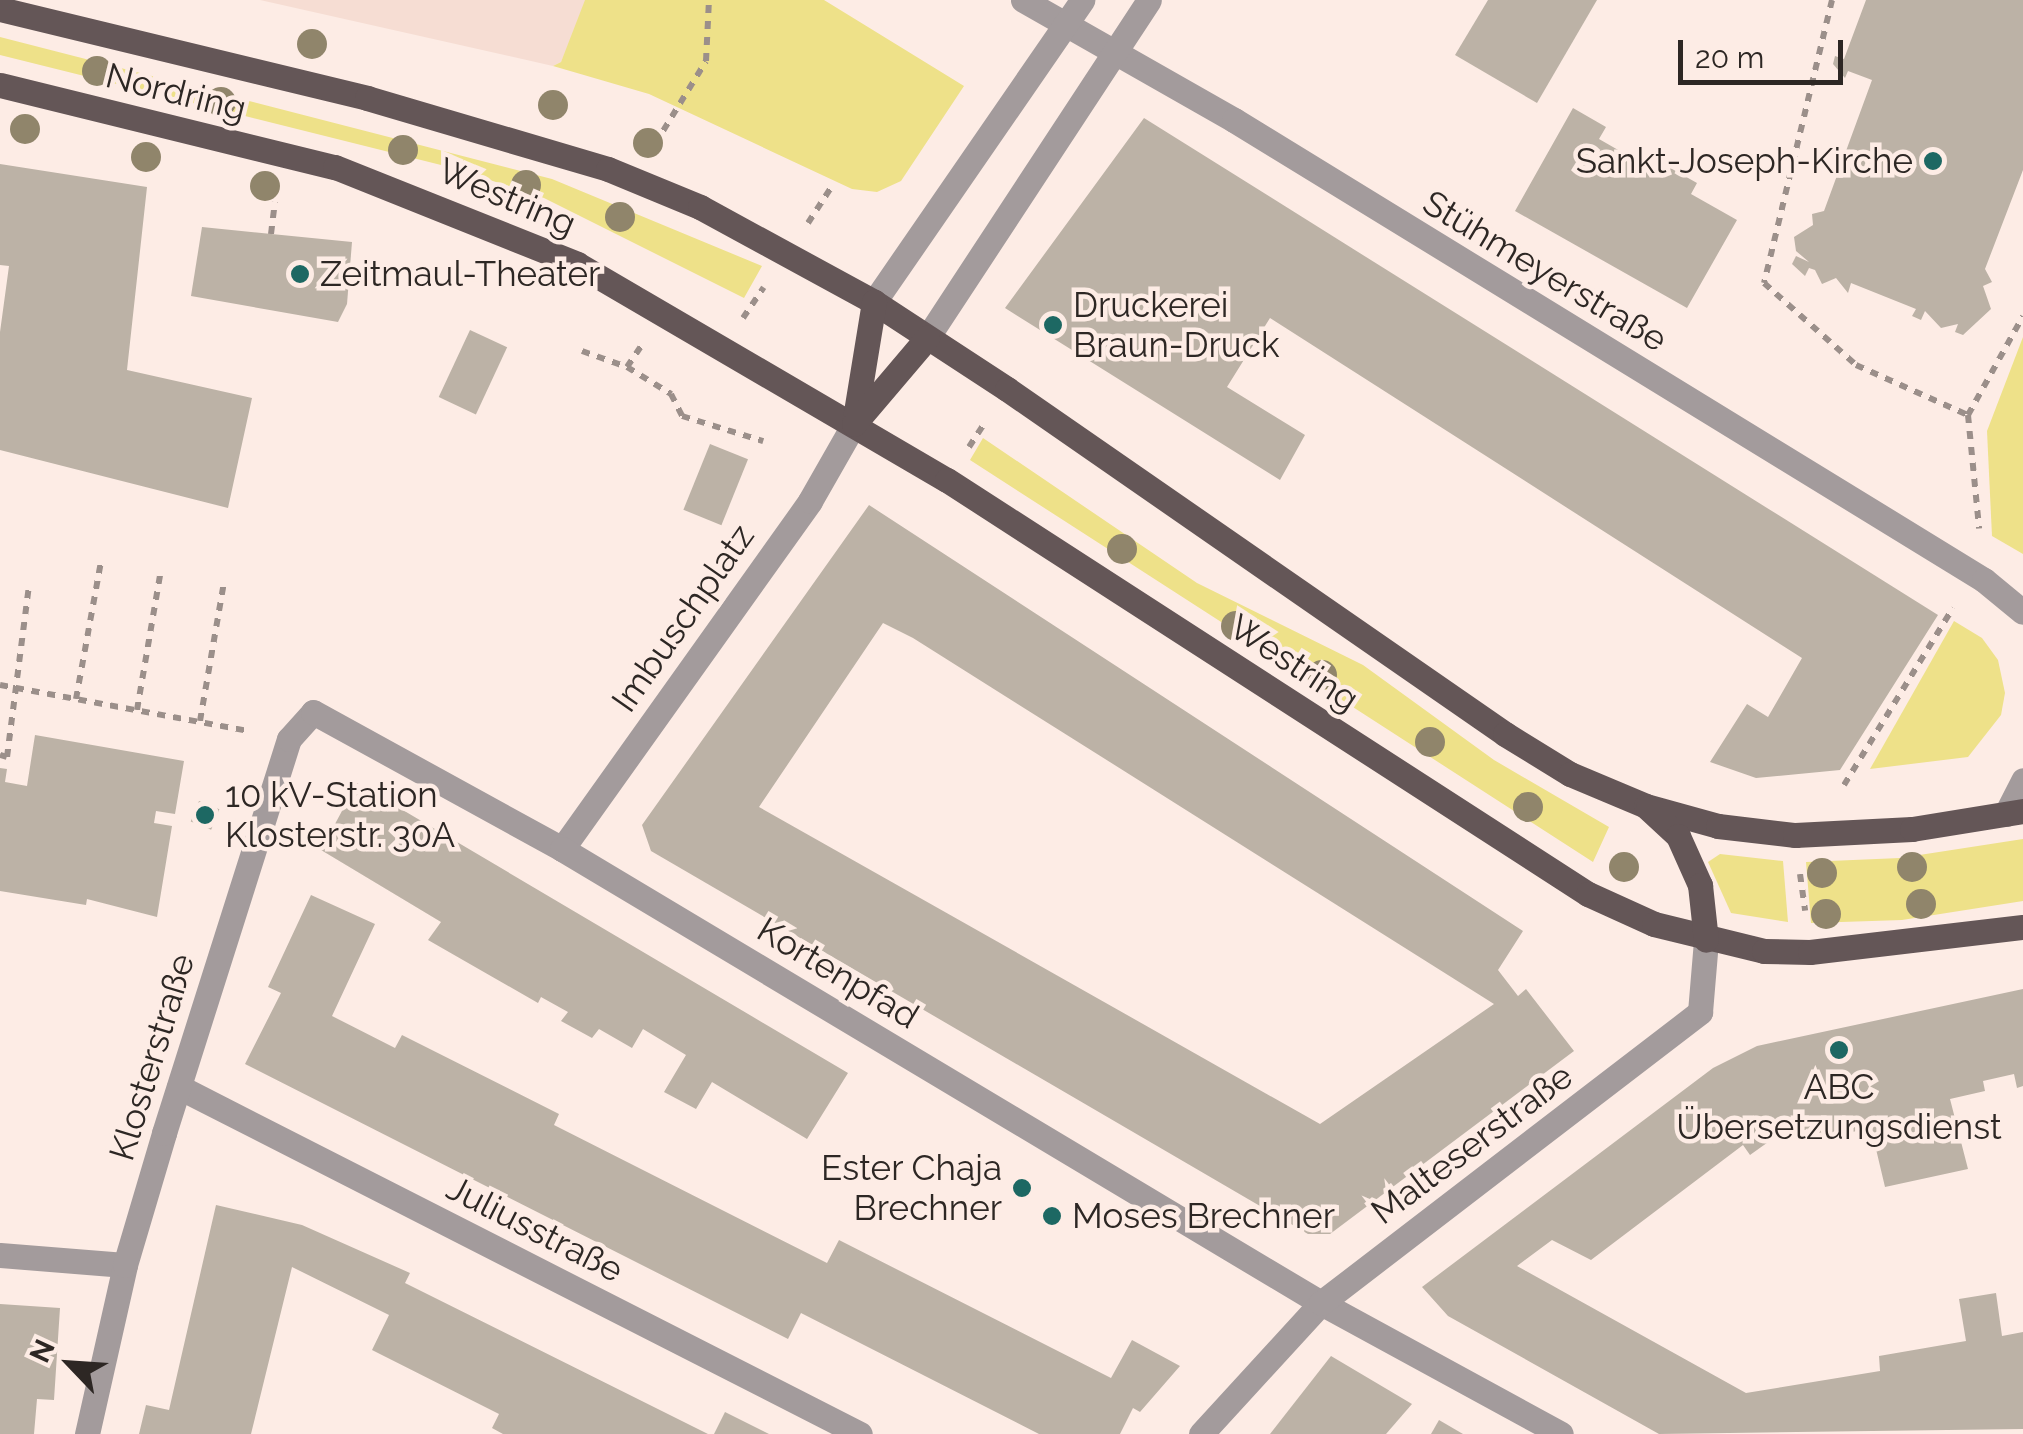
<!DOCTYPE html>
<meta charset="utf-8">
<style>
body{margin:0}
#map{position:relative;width:2023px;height:1434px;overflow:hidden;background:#fdece5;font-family:Raleway,sans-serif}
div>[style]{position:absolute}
.built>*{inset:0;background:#f6ddd3}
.green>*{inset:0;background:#eee189}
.building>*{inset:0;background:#bcb2a6;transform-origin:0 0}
.path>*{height:6px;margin-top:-3px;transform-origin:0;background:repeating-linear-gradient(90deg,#9b8f8a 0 8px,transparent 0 16px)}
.street>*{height:25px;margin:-12.5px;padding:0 12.5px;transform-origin:12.5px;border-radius:12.5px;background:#a39b9c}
.primary>*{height:25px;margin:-12.5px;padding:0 12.5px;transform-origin:12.5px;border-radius:12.5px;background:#645657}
.trees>*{width:30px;height:30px;margin:-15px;border-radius:50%;background:#90856b}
.dots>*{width:28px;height:28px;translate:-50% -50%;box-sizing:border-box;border:5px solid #fdece5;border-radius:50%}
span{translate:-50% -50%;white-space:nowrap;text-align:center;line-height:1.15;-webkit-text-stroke:9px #fdece5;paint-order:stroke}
.street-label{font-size:35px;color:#2d2724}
.poi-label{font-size:35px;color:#2d2724}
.right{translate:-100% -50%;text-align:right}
.left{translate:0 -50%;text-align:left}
.north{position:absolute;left:20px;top:1314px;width:100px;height:100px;-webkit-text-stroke:8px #fdece5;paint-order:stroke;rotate:295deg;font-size:28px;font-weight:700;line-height:40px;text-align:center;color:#2d2724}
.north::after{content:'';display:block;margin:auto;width:35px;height:45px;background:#2d2724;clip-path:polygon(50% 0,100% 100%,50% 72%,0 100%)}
.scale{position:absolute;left:1678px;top:40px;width:165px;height:45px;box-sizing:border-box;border:5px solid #2d2724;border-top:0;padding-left:12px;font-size:30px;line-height:35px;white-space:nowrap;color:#2d2724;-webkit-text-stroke:8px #fdece5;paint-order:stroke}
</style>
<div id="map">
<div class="built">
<i style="clip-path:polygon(260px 0,588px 0,561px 62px,553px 66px)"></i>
</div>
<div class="green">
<i style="clip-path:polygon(585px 0,824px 0,964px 86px,901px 181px,877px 192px,852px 189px,649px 94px,553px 66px,561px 62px)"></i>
<i style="clip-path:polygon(0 37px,552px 179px,762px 266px,744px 298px,544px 198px,457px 169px,0 55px)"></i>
<i style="clip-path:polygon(2023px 337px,2023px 554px,1992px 536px,1987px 431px)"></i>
<i style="clip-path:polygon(983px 438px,1197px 583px,1363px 665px,1494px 760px,1609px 827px,1593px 862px,970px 460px)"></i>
<i style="clip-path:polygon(1954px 621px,1982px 638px,1998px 660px,2005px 693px,2001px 715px,1968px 757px,1870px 769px)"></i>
<i style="clip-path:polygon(2023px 839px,2023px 901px,1902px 920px,1811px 923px,1806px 862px,1900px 858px)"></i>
<i style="clip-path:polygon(1720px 854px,1783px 861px,1788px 922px,1731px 913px,1708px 862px)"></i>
</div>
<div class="building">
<i style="clip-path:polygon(1488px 0,1597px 0,1537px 103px,1455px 55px)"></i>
<i style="clip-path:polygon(1866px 0,2023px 0,2023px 170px,1985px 269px,1992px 282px,1983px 286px,1991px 309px,1963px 335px,1955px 332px,1958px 324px,1941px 328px,1925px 311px,1921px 320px,1912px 316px,1916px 309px,1851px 283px,1848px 293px,1836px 278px,1822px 284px,1815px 270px,1809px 268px,1805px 276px,1792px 264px,1796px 256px,1809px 262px,1796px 251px,1794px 237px,1813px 225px,1812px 214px,1824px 211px,1872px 80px,1848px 71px,1845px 78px,1833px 64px,1835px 56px,1844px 59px)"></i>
<i style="clip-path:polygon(1573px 108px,1606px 127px,1599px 139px,1660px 174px,1665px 165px,1697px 183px,1691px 194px,1737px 220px,1687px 308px,1515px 211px)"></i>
<i style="clip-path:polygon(1144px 118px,1938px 615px,1840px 770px,1756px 778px,1710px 762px,1747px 704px,1768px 717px,1802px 658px,1270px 318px,1227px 387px,1305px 435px,1280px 480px,1005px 308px)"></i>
<i style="clip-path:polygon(0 164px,147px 187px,127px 370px,252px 398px,228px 508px,0 450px,0 332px,9px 266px,0 265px)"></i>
<i style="clip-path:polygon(202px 227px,352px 242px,347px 304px,338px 322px,191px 296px)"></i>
<i style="left:470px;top:330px;width:41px;height:74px;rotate:25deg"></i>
<i style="left:710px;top:444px;width:41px;height:71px;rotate:22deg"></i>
<i style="clip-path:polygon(evenodd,869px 505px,1523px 931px,1498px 970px,1518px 996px,1526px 989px,1574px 1051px,1330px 1234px,1308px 1234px,651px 851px,642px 825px,869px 505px,883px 623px,913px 638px,1494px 1004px,1320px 1124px,759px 807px,883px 623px)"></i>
<i style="clip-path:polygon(35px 735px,184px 761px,175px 814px,156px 811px,154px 823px,172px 826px,157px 917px,87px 899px,86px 905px,0 891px,0 768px,7px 769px,5px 782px,27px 786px)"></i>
<i style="clip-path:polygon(357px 783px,848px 1073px,807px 1139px,712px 1082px,696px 1109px,664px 1092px,686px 1055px,643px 1029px,632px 1048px,599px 1029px,592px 1038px,561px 1021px,568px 1012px,541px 997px,538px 1003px,428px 940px,441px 922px,321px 850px)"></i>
<i style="left:199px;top:801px;width:22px;height:22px;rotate:22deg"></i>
<i style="clip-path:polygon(311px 895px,375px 924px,332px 1016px,395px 1048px,402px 1035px,559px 1114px,554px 1125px,827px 1263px,839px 1240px,1111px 1378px,1132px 1340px,1180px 1366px,1140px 1412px,1133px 1408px,1120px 1434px,1039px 1434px,801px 1313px,788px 1339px,245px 1064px,281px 993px,268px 987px)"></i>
<i style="clip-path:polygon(2023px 989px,2023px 1086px,2017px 1088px,2014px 1074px,1983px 1081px,1985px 1091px,1950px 1099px,1968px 1169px,1885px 1187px,1871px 1128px,1805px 1142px,1796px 1119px,1771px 1128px,1771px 1140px,1750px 1155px,1743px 1145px,1591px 1260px,1552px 1240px,1517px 1266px,1746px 1393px,1880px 1371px,1879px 1356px,1966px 1341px,1959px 1299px,1996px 1293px,2002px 1336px,2023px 1332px,2023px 1429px,1659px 1434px,1448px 1316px,1422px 1287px,1713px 1068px,1757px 1046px)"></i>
<i style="clip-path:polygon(216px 1205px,302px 1225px,410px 1273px,405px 1283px,708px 1434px,503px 1434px,492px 1428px,499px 1414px,372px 1350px,389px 1315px,292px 1267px,251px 1434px,139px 1434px,146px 1405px,169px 1410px)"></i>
<i style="clip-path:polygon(0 1304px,60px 1308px,54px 1400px,37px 1399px,34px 1434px,0 1434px)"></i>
<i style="clip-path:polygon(1331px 1356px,1412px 1404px,1386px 1434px,1270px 1434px)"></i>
<i style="clip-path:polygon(725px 1412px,769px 1434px,714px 1434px)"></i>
<i style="clip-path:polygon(1439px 1420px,1463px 1434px,1431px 1434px)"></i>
</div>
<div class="path">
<i style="left:1832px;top:0;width:291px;rotate:103.5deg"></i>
<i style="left:1764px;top:283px;width:123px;rotate:41.7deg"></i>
<i style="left:1856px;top:365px;width:123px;rotate:24.1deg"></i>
<i style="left:1968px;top:415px;width:113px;rotate:-60.9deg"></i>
<i style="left:655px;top:144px;width:97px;rotate:-58.4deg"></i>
<i style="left:706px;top:61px;width:61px;rotate:-87.2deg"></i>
<i style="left:808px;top:223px;width:44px;rotate:-57deg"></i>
<i style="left:271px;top:234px;width:32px;rotate:-83deg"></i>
<i style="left:743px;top:318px;width:37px;rotate:-56deg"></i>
<i style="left:582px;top:351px;width:48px;rotate:19.6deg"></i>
<i style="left:627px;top:367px;width:25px;rotate:-56deg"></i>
<i style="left:627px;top:367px;width:52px;rotate:31.5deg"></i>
<i style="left:671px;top:394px;width:25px;rotate:63deg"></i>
<i style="left:682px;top:416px;width:85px;rotate:17.2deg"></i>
<i style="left:1968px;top:415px;width:114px;rotate:84.4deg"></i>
<i style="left:969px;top:447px;width:27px;rotate:-57deg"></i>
<i style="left:0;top:685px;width:252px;rotate:10.5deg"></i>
<i style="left:76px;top:699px;width:140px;rotate:-79.7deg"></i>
<i style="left:137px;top:710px;width:142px;rotate:-80.3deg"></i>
<i style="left:200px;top:721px;width:141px;rotate:-80.2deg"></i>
<i style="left:0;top:755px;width:7px;rotate:16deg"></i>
<i style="left:7px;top:757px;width:172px;rotate:-82.7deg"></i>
<i style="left:1844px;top:785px;width:208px;rotate:-58.4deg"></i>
<i style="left:1800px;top:874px;width:37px;rotate:82deg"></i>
</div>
<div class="street">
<i style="left:1023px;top:0;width:243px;rotate:29.6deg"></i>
<i style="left:1234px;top:120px;width:880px;rotate:31.52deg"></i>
<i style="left:1984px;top:580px;width:50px;rotate:39.4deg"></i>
<i style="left:874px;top:302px;width:367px;rotate:-55.4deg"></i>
<i style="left:927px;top:338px;width:404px;rotate:-56.7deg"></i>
<i style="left:2006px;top:814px;width:38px;rotate:-63deg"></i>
<i style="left:562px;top:849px;width:427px;rotate:-54.5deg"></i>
<i style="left:810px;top:501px;width:89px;rotate:-60.3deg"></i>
<i style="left:179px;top:1087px;width:764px;rotate:27deg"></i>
<i style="left:0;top:1255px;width:125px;rotate:4.6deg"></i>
<i style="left:87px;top:1434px;width:173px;rotate:-77.3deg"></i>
<i style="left:125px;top:1265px;width:138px;rotate:-73.5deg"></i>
<i style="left:164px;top:1133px;width:413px;rotate:-72.4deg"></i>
<i style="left:289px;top:739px;width:36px;rotate:-48deg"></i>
<i style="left:313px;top:712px;width:284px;rotate:28.8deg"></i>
<i style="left:562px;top:849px;width:884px;rotate:30.89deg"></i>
<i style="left:1321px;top:1303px;width:273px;rotate:28.6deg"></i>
<i style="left:1201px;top:1434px;width:178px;rotate:-47.5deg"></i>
<i style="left:1321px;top:1303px;width:478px;rotate:-37.5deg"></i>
<i style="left:1700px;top:1012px;width:72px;rotate:-85.2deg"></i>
</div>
<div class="primary">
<i style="left:0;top:9px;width:378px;rotate:13.6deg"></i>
<i style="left:367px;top:98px;width:251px;rotate:16.4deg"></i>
<i style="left:608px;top:169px;width:100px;rotate:22.4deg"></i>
<i style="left:700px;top:207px;width:198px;rotate:28.6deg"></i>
<i style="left:874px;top:302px;width:159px;rotate:33.2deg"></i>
<i style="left:1007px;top:389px;width:606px;rotate:34.71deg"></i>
<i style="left:1505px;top:734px;width:76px;rotate:31.6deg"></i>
<i style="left:1570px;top:774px;width:82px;rotate:22.8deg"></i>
<i style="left:1646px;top:806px;width:75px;rotate:15.5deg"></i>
<i style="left:1718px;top:826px;width:78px;rotate:6.7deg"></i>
<i style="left:1795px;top:835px;width:117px;rotate:-2.9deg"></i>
<i style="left:1912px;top:829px;width:112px;rotate:-9.2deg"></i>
<i style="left:0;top:85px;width:345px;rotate:13.8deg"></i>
<i style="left:335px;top:167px;width:261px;rotate:21.8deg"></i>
<i style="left:577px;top:264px;width:428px;rotate:30.3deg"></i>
<i style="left:947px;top:480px;width:763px;rotate:32.86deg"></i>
<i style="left:1588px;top:894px;width:72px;rotate:24.4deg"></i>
<i style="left:1654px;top:924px;width:113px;rotate:13.8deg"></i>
<i style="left:1764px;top:951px;width:46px;rotate:1.2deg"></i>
<i style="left:1810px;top:952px;width:214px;rotate:-6.7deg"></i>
<i style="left:854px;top:424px;width:124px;rotate:-80.7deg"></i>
<i style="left:854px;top:424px;width:113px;rotate:-49.7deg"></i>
<i style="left:1648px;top:808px;width:41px;rotate:43deg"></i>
<i style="left:1678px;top:836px;width:54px;rotate:65.8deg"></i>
<i style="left:1700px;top:885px;width:55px;rotate:83.8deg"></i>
</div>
<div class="trees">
<i style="left:312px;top:44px"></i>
<i style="left:97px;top:71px"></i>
<i style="left:221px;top:102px"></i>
<i style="left:553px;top:105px"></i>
<i style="left:25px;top:129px"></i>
<i style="left:648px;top:143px"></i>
<i style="left:403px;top:150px"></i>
<i style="left:146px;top:157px"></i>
<i style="left:526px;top:185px"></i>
<i style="left:265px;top:186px"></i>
<i style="left:620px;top:217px"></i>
<i style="left:1122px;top:549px"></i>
<i style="left:1236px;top:626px"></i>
<i style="left:1322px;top:675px"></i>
<i style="left:1430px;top:742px"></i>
<i style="left:1528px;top:807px"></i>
<i style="left:1624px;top:867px"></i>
<i style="left:1912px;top:867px"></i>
<i style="left:1822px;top:873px"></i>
<i style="left:1921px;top:904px"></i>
<i style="left:1826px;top:914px"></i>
</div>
<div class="dots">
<i style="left:1933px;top:161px;background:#1d6863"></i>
<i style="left:300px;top:274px;background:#1d6863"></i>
<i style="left:1053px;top:325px;background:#1d6863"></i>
<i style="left:205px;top:815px;background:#1d6863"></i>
<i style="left:1839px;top:1050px;background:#1d6863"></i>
<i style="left:1022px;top:1188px;background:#1d6863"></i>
<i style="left:1052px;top:1216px;background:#1d6863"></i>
</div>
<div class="street-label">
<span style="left:176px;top:92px;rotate:14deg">Nordring</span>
<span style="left:507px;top:197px;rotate:23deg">Westring</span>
<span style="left:1545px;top:271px;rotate:31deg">Stühmeyerstraße</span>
<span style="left:683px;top:618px;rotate:-55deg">Imbuschplatz</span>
<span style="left:1294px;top:663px;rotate:33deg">Westring</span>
<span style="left:838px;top:973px;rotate:31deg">Kortenpfad</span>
<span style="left:152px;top:1057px;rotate:-73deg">Klosterstraße</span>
<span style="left:1472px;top:1144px;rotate:-37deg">Malteserstraße</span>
<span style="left:535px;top:1229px;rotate:27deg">Juliusstraße</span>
</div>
<div class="poi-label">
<span class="right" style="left:1913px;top:161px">Sankt-Joseph-Kirche</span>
<span class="left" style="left:320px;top:274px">Zeitmaul-Theater</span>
<span class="left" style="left:1073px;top:325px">Druckerei<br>Braun-Druck</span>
<span class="left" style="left:225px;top:815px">10 kV-Station<br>Klosterstr. 30A</span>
<span style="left:1839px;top:1107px">ABC<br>Übersetzungsdienst</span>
<span class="right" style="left:1002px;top:1188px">Ester Chaja<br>Brechner</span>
<span class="left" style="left:1072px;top:1216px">Moses Brechner</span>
</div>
<div class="north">N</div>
<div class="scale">20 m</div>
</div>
